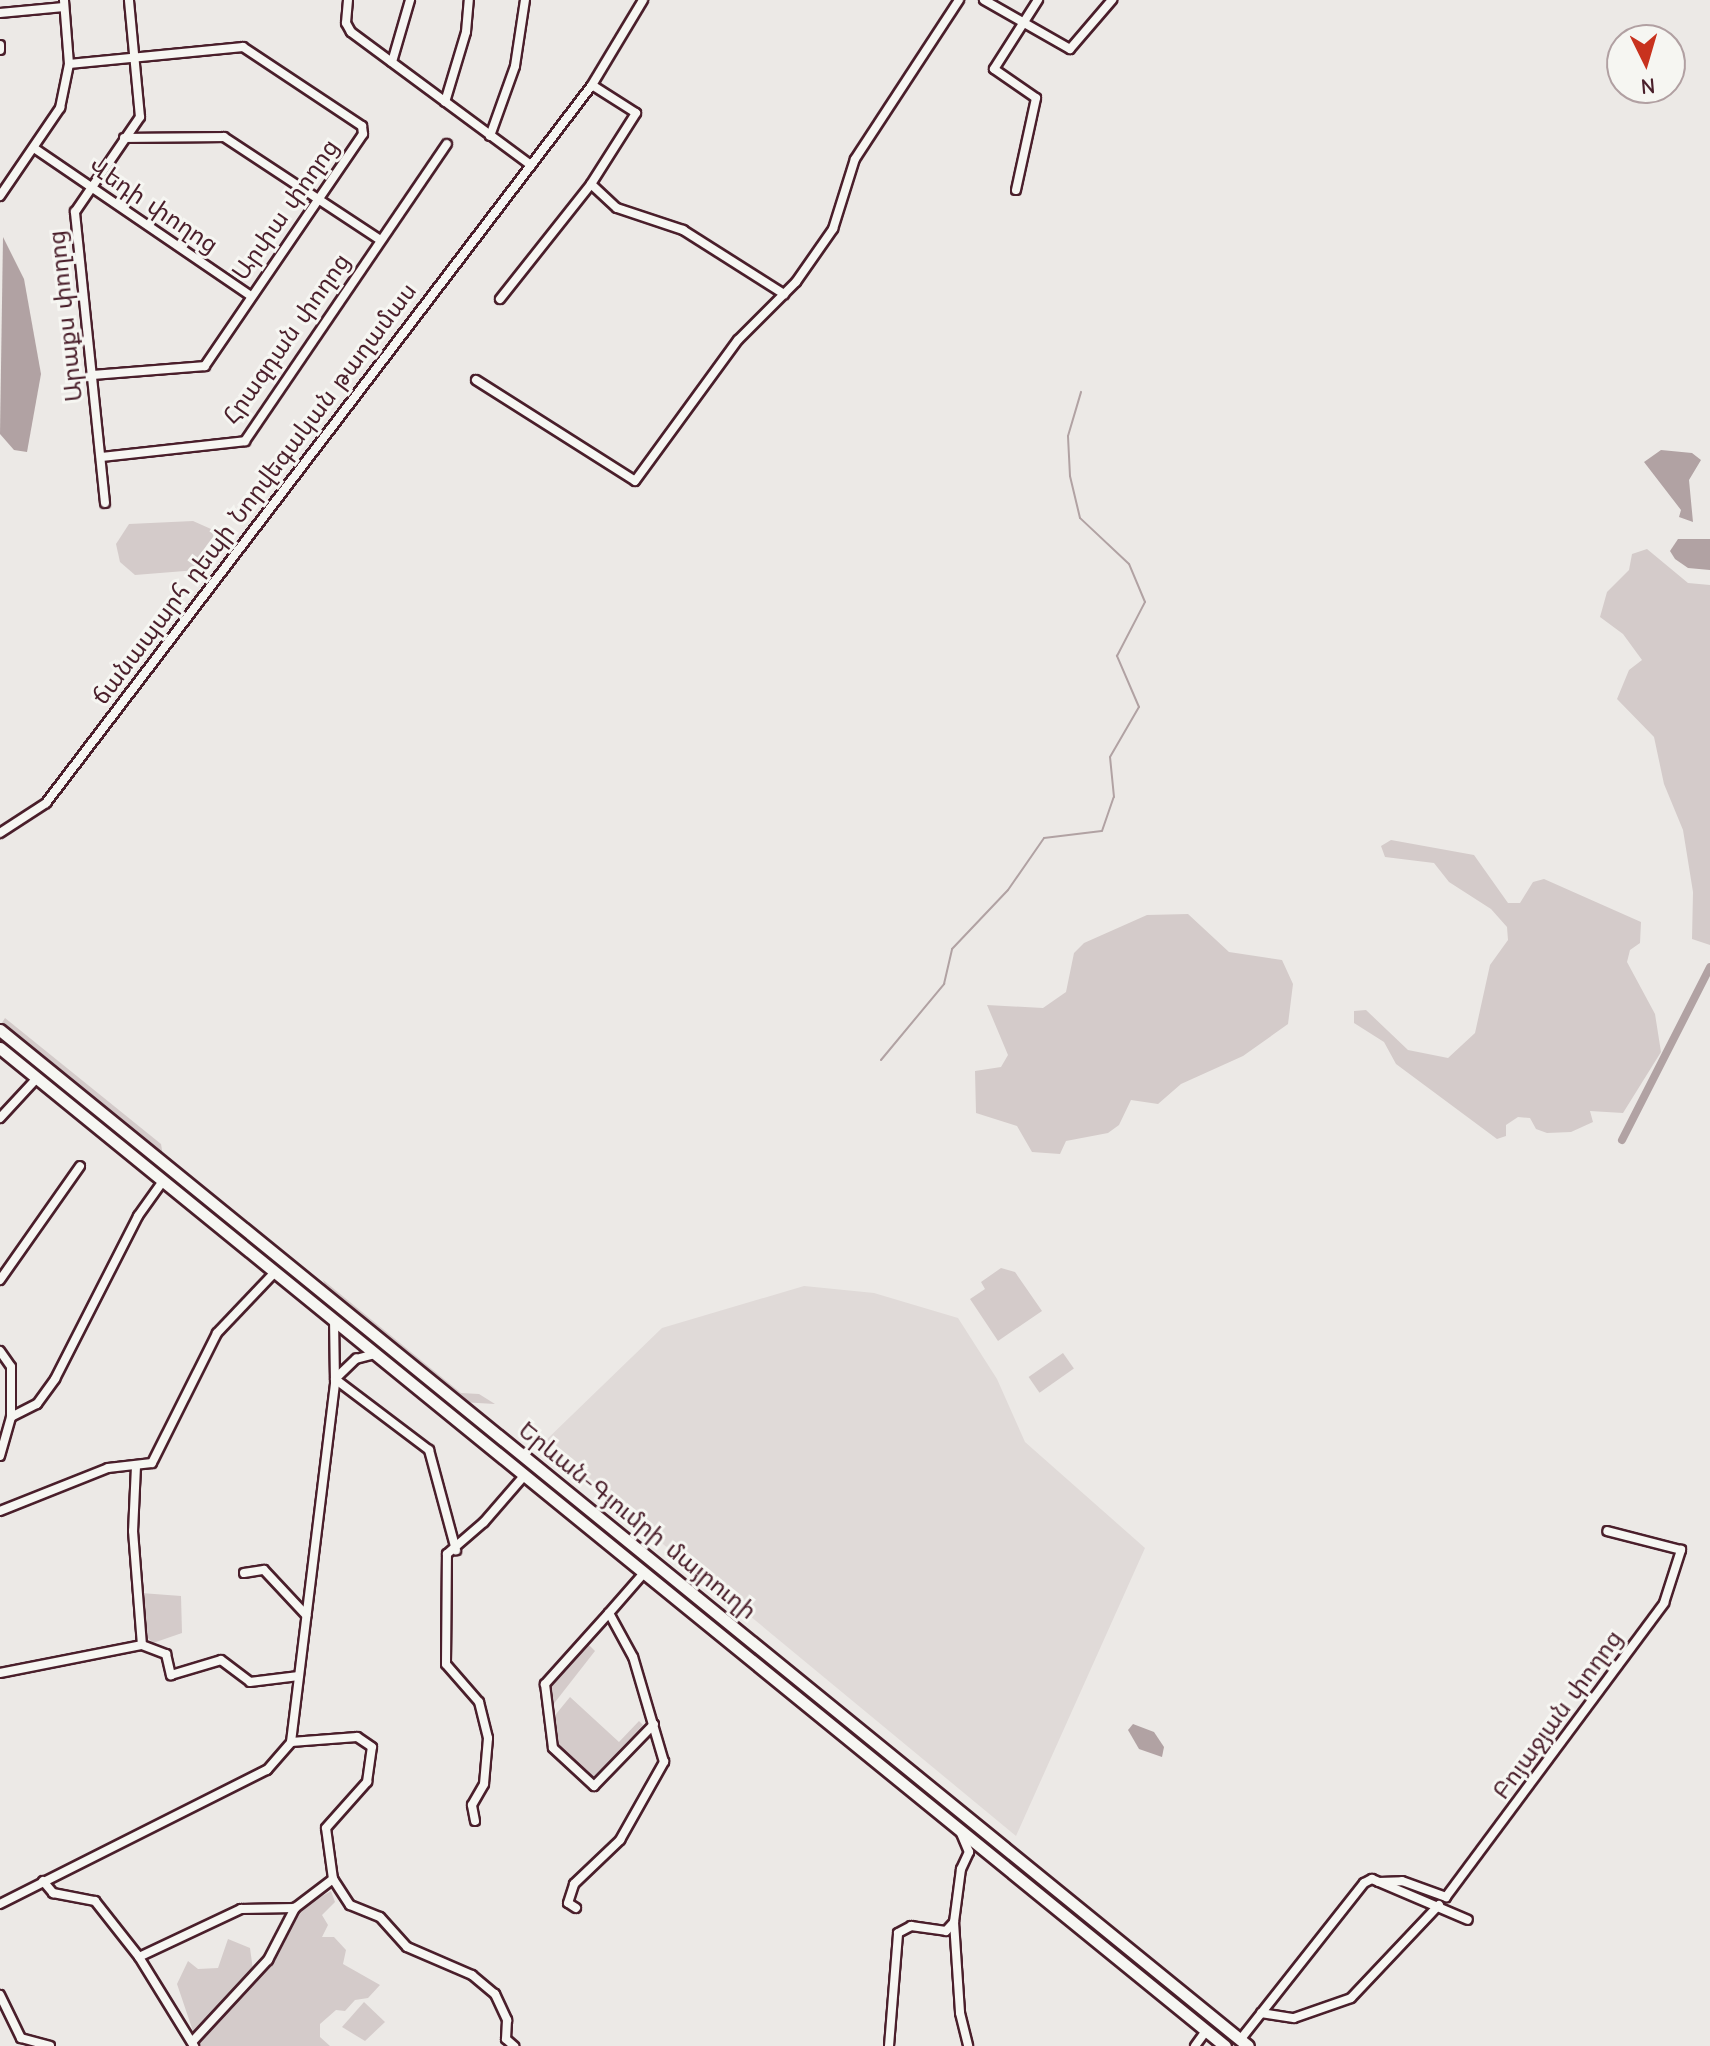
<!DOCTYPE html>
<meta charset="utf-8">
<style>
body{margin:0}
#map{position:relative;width:1710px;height:2046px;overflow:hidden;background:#ece9e6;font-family:"Comic Neue","Noto Sans Armenian",sans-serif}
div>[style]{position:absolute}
.built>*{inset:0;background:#e0dad8}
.green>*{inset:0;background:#d4cbca;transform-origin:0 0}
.water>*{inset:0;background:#b1a2a3}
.stream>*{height:2px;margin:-1px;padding:0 1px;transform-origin:1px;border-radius:1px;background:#b1a2a3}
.canal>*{height:8px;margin:-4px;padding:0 4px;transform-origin:4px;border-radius:4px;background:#b1a2a3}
.roads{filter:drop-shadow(2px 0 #4a1f2b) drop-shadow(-2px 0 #4a1f2b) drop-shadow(0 2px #4a1f2b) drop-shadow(0 -2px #4a1f2b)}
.minor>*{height:8px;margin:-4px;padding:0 4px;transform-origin:4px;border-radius:4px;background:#f6f6f2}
.highway>*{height:11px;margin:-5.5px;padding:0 5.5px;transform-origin:5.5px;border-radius:5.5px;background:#f6f6f2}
span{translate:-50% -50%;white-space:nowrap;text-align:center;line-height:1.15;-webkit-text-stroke:6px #f6f6f2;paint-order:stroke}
.street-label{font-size:24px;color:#4a1f2b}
.north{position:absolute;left:1606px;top:24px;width:80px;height:80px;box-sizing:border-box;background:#f6f6f2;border:2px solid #b1a0a2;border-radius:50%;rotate:175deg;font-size:22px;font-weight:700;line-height:32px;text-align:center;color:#4a1f2b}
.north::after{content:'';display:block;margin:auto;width:28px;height:36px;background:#c8321e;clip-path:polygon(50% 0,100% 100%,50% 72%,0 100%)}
</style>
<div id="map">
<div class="built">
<i style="clip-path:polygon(804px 1286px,874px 1293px,958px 1318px,997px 1379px,1025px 1442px,1145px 1548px,1016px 1836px,542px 1444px,662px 1328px)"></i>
</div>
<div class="green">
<i style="clip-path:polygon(193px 521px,211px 529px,217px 547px,212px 559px,197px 570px,135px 575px,120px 562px,116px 544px,129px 524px)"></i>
<i style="clip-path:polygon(1647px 549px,1688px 583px,1710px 585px,1710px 945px,1692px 939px,1693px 892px,1683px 830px,1664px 784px,1654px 737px,1617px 699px,1629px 670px,1642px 660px,1623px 634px,1600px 617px,1607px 592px,1629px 570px,1632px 554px)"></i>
<i style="clip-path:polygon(1391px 840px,1474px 855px,1508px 903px,1520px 903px,1533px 882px,1544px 879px,1641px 922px,1640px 943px,1630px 950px,1627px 962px,1655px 1014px,1661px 1052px,1623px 1113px,1590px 1111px,1593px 1122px,1571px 1132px,1547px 1133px,1536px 1129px,1530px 1118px,1518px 1117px,1506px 1125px,1506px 1136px,1497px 1139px,1396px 1064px,1384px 1042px,1354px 1023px,1354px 1011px,1366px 1010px,1408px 1050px,1448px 1058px,1475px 1033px,1490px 965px,1508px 940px,1507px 927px,1491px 909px,1449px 882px,1434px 863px,1385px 857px,1381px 846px)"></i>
<i style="clip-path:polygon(1188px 914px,1229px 952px,1282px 960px,1293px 984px,1288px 1024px,1243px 1056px,1181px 1084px,1158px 1104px,1131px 1100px,1119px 1125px,1108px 1133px,1066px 1141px,1060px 1154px,1032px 1152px,1017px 1126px,976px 1113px,975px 1071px,1001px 1067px,1008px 1055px,987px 1005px,1043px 1008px,1066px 992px,1074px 953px,1084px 943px,1147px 915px)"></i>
<i style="clip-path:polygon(5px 1018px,161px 1144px,163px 1156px,0 1026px)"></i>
<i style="clip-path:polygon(0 1036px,641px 1560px,642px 1563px,0 1043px)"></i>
<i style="clip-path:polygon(1001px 1268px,1015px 1272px,1042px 1311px,998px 1341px,970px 1299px,985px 1289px,981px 1282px)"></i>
<i style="clip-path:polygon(323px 1280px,461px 1393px,479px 1394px,495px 1404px,461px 1402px,327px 1290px)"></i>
<i style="left:1063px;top:1353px;width:19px;height:42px;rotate:55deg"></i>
<i style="clip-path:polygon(659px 1573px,744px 1642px,1240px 2046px,1232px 2046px,656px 1578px)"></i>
<i style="clip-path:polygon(141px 1593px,181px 1596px,182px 1633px,153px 1643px,144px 1634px)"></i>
<i style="clip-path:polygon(588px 1644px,595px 1651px,552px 1706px,551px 1684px)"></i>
<i style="clip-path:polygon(570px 1697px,619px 1742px,639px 1721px,643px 1725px,592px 1779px,555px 1742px,552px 1719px)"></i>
<i style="clip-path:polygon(331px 1891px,335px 1902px,322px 1915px,328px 1925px,322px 1937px,334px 1937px,346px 1950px,343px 1964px,380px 1985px,368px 1998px,355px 2000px,345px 2011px,336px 2010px,320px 2024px,320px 2037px,330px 2046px,198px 2046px,177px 1984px,188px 1961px,198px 1969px,218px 1968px,228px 1939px,250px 1948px,253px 1970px,268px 1964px,300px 1909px)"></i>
<i style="clip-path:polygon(364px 2002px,385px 2022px,365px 2041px,342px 2027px)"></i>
</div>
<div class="water">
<i style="clip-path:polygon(3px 237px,24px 279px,41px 374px,27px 452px,14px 450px,0 434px)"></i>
<i style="clip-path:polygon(1661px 450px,1692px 453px,1701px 460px,1689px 480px,1693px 522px,1679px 517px,1681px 510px,1644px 462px)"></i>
<i style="clip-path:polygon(1678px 539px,1710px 539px,1710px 570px,1688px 568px,1675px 559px,1670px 551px)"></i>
<i style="clip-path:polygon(1133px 1724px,1154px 1732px,1164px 1747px,1162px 1757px,1139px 1749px,1128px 1730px)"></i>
</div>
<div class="stream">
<i style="left:881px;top:1060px;width:99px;rotate:-50.3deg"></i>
<i style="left:944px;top:984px;width:36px;rotate:-77deg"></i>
<i style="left:952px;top:949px;width:81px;rotate:-46.5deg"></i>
<i style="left:1008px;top:890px;width:63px;rotate:-55.3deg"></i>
<i style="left:1044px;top:838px;width:58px;rotate:-6.9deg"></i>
<i style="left:1102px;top:831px;width:36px;rotate:-71deg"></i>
<i style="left:1114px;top:797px;width:40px;rotate:-95.7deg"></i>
<i style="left:1110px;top:757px;width:58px;rotate:-59.9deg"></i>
<i style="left:1139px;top:707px;width:56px;rotate:-113.3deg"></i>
<i style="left:1117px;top:656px;width:61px;rotate:-62.6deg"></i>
<i style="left:1145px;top:602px;width:41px;rotate:-112.8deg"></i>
<i style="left:1129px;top:564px;width:67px;rotate:-136.8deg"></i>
<i style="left:1080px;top:518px;width:43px;rotate:-103.4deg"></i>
<i style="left:1070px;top:476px;width:40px;rotate:-92.9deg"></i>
<i style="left:1068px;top:436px;width:46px;rotate:-73.5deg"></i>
</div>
<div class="canal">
<i style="left:1622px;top:1140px;width:194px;rotate:-63deg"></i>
</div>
<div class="roads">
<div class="minor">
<i style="left:348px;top:0;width:23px;rotate:95deg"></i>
<i style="left:346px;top:23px;width:10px;rotate:61deg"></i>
<i style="left:351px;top:32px;width:224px;rotate:36.5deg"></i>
<i style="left:984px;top:0;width:99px;rotate:29.7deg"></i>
<i style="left:1070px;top:49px;width:65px;rotate:-49.4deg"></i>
<i style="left:0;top:13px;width:64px;rotate:-5.4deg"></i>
<i style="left:0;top:45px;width:5px;rotate:90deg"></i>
<i style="left:392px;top:62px;width:65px;rotate:-73.8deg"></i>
<i style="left:69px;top:64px;width:175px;rotate:-5.6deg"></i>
<i style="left:243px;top:47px;width:143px;rotate:33.6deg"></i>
<i style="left:362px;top:126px;width:8px;rotate:83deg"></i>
<i style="left:363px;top:134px;width:281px;rotate:124.3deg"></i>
<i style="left:205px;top:366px;width:112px;rotate:175.4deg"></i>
<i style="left:445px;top:102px;width:73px;rotate:-73.3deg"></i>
<i style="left:466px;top:32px;width:32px;rotate:-85deg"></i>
<i style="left:490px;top:136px;width:74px;rotate:-70.3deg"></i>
<i style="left:515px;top:66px;width:67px;rotate:-81.4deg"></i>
<i style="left:124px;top:138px;width:100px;rotate:-0.6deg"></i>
<i style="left:224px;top:137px;width:187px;rotate:33.4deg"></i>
<i style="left:34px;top:148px;width:263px;rotate:34.3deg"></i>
<i style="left:591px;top:184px;width:35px;rotate:43deg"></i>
<i style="left:617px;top:208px;width:70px;rotate:18.4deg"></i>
<i style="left:683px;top:230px;width:120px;rotate:32.4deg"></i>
<i style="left:1016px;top:190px;width:94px;rotate:-77.7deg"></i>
<i style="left:1036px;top:98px;width:51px;rotate:-145.4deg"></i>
<i style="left:994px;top:69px;width:82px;rotate:-57.5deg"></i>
<i style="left:0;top:196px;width:107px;rotate:-55.7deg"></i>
<i style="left:60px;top:108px;width:45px;rotate:-78.4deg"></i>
<i style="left:69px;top:64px;width:64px;rotate:-94.5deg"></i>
<i style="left:500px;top:299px;width:147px;rotate:-51.6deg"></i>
<i style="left:591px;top:184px;width:84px;rotate:-57.6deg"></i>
<i style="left:636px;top:113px;width:52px;rotate:-147.5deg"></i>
<i style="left:476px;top:380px;width:188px;rotate:32.4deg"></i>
<i style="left:635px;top:481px;width:175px;rotate:-53.9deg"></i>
<i style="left:738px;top:340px;width:82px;rotate:-45deg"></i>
<i style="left:796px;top:282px;width:65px;rotate:-55.1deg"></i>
<i style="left:833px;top:229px;width:73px;rotate:-72.6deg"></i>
<i style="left:855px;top:159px;width:190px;rotate:-56.8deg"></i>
<i style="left:101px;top:457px;width:145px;rotate:-6.3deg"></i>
<i style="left:245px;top:441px;width:359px;rotate:-55.8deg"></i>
<i style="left:105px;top:503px;width:293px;rotate:-95.9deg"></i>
<i style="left:75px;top:212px;width:115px;rotate:-55.6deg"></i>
<i style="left:140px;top:117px;width:118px;rotate:-95.4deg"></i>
<i style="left:0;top:833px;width:55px;rotate:-33.1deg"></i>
<i style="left:46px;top:803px;width:902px;rotate:-52.75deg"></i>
<i style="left:592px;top:85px;width:99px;rotate:-59deg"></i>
<i style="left:0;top:1118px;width:54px;rotate:-47.2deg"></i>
<i style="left:0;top:1280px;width:139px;rotate:-54.9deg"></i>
<i style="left:0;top:1351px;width:19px;rotate:55deg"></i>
<i style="left:11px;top:1367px;width:50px;rotate:90deg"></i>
<i style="left:336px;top:1378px;width:28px;rotate:-44deg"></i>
<i style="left:356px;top:1359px;width:20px;rotate:-15deg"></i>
<i style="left:335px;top:1379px;width:118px;rotate:37.1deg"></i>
<i style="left:429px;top:1450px;width:104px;rotate:74.9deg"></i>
<i style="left:0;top:1456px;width:41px;rotate:-74.2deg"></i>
<i style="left:11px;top:1417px;width:29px;rotate:-27deg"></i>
<i style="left:37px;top:1404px;width:31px;rotate:-54deg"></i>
<i style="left:55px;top:1379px;width:183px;rotate:-63deg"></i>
<i style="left:138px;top:1216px;width:43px;rotate:-54.5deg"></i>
<i style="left:136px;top:1466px;width:65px;rotate:92.6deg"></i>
<i style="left:133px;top:1531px;width:114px;rotate:85.5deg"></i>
<i style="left:0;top:1511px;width:116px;rotate:-21.7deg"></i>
<i style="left:108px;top:1468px;width:44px;rotate:-6.5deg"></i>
<i style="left:152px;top:1463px;width:145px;rotate:-63.4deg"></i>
<i style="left:217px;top:1333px;width:84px;rotate:-46.4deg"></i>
<i style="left:244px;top:1573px;width:20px;rotate:-9deg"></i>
<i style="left:264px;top:1570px;width:62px;rotate:47deg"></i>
<i style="left:609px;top:1613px;width:96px;rotate:132deg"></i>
<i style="left:545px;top:1684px;width:64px;rotate:82.9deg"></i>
<i style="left:553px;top:1748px;width:56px;rotate:42.8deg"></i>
<i style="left:594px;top:1786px;width:86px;rotate:-45.9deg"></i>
<i style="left:0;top:1673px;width:145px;rotate:-11.2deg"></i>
<i style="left:142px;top:1645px;width:26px;rotate:21deg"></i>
<i style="left:166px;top:1654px;width:22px;rotate:77deg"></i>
<i style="left:171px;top:1675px;width:52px;rotate:-16.7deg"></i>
<i style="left:221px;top:1660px;width:36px;rotate:37deg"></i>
<i style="left:250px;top:1682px;width:49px;rotate:-7deg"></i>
<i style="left:475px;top:1821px;width:16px;rotate:-101deg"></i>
<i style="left:472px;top:1805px;width:24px;rotate:-60deg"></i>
<i style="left:484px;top:1784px;width:46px;rotate:-85deg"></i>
<i style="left:488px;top:1738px;width:37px;rotate:-104deg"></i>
<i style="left:479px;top:1702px;width:50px;rotate:-131deg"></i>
<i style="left:446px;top:1664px;width:110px;rotate:-89.5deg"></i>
<i style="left:447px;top:1554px;width:49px;rotate:-40.9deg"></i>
<i style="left:484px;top:1522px;width:61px;rotate:-49deg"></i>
<i style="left:960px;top:1831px;width:23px;rotate:67deg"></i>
<i style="left:969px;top:1852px;width:19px;rotate:115deg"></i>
<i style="left:961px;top:1869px;width:53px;rotate:97.5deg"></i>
<i style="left:954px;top:1922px;width:91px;rotate:86.2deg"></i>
<i style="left:960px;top:2013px;width:34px;rotate:76deg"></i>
<i style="left:333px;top:1879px;width:31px;rotate:57deg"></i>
<i style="left:350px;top:1905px;width:32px;rotate:22deg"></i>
<i style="left:380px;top:1917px;width:40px;rotate:48deg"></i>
<i style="left:407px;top:1947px;width:71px;rotate:23.3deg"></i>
<i style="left:472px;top:1975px;width:30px;rotate:40deg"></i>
<i style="left:495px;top:1994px;width:29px;rotate:65deg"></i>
<i style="left:507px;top:2020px;width:19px;rotate:93deg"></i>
<i style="left:506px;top:2039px;width:11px;rotate:41deg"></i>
<i style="left:43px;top:1881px;width:16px;rotate:50deg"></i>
<i style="left:53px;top:1893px;width:43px;rotate:10.8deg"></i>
<i style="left:95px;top:1901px;width:71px;rotate:51.8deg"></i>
<i style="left:139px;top:1957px;width:105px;rotate:58.3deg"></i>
<i style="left:1379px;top:1882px;width:23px;rotate:-2deg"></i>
<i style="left:1402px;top:1881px;width:47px;rotate:20deg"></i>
<i style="left:1446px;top:1897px;width:366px;rotate:-53.4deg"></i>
<i style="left:1664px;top:1603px;width:56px;rotate:-72.2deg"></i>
<i style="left:1681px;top:1550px;width:76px;rotate:-165.6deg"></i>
<i style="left:0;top:1904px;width:299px;rotate:-26.7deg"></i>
<i style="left:267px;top:1770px;width:37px;rotate:-49deg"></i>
<i style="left:291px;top:1742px;width:363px;rotate:-83deg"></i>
<i style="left:335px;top:1382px;width:61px;rotate:-90.9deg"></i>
<i style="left:576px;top:1908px;width:9px;rotate:-148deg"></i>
<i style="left:568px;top:1903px;width:20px;rotate:-72deg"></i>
<i style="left:574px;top:1884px;width:64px;rotate:-43.7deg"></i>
<i style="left:620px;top:1840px;width:90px;rotate:-60.6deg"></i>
<i style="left:664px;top:1762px;width:109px;rotate:-106.4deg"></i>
<i style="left:633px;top:1657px;width:50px;rotate:-118.6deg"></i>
<i style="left:609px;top:1613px;width:52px;rotate:-48.9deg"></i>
<i style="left:139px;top:1957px;width:113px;rotate:-25.2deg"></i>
<i style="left:241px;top:1909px;width:54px;rotate:-1.1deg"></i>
<i style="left:295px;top:1908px;width:48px;rotate:-37.3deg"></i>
<i style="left:333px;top:1879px;width:51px;rotate:-97.8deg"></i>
<i style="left:326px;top:1828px;width:62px;rotate:-48.3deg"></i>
<i style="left:367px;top:1782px;width:35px;rotate:-82deg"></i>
<i style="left:372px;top:1747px;width:18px;rotate:-146deg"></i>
<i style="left:357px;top:1737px;width:66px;rotate:175.7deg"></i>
<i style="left:0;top:1995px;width:48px;rotate:64deg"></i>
<i style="left:21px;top:2038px;width:30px;rotate:15deg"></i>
<i style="left:1261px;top:2013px;width:33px;rotate:9deg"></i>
<i style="left:1294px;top:2018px;width:60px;rotate:-19.3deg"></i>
<i style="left:1351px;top:1998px;width:128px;rotate:-46.6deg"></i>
<i style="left:1240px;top:2040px;width:200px;rotate:-51.7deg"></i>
<i style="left:1364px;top:1883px;width:9px;rotate:-27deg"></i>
<i style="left:1372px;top:1879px;width:104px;rotate:23.1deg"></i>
<i style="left:192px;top:2042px;width:112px;rotate:-47.2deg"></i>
<i style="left:268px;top:1960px;width:59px;rotate:-62.6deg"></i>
<i style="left:889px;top:2046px;width:113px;rotate:-85.4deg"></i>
<i style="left:898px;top:1933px;width:15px;rotate:-28deg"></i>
<i style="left:911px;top:1926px;width:35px;rotate:8deg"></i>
<i style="left:946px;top:1931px;width:12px;rotate:-48deg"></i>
<i style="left:1195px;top:2046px;width:19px;rotate:-54deg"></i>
</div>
<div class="highway">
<i style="left:0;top:1030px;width:1609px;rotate:39.15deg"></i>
<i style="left:0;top:1048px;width:1580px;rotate:39.17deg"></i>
</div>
</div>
<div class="street-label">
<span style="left:153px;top:206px;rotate:34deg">Վեդի փողոց</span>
<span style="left:286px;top:210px;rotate:-55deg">Արփա փողոց</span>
<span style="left:66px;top:316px;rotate:-96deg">Արաքս փողոց</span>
<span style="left:287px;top:339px;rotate:-55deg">Հրազդան փողոց</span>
<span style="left:255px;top:494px;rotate:-53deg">ճանապարհ դեպի Նորվեգական թաղամաս</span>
<span style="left:637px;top:1521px;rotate:39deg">Երևան-Գյումրի մայրուղի</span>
<span style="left:1558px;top:1715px;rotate:-54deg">Բոյաջյան փողոց</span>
</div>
<div class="north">N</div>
</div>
